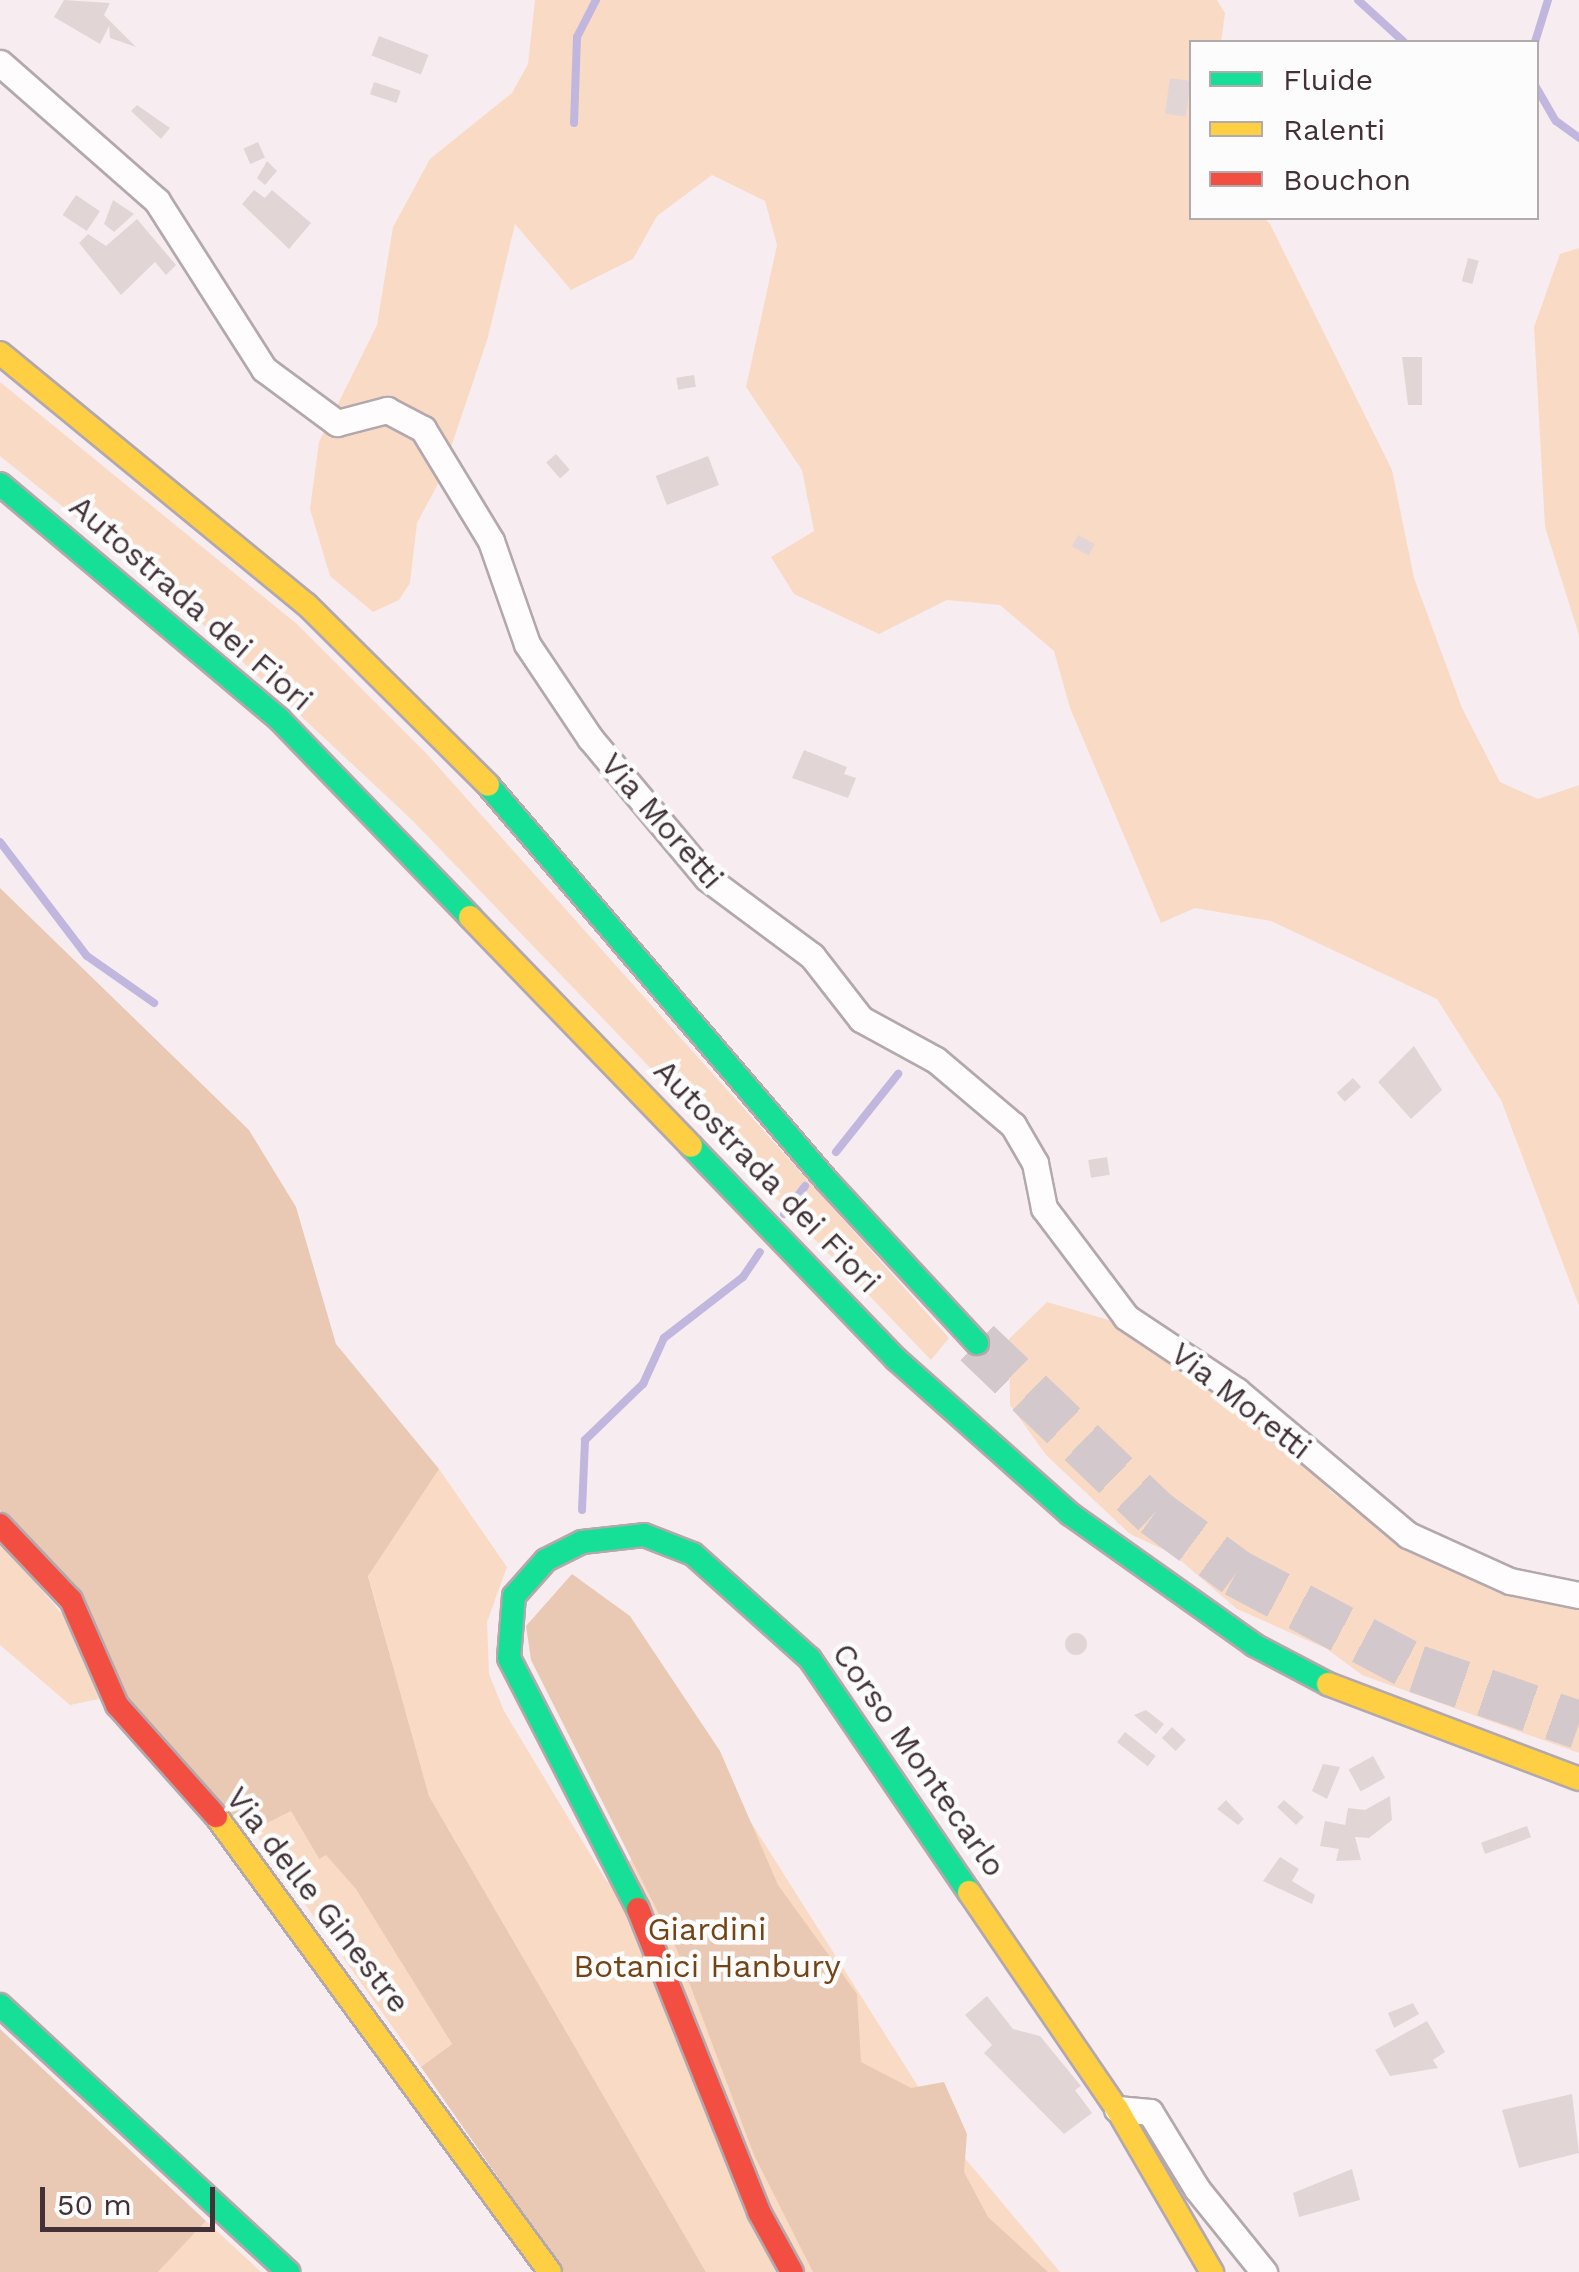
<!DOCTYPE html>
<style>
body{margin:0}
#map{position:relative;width:1579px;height:2272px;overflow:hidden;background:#f7edf0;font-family:"Work Sans",sans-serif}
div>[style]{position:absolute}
.green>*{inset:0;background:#f9dac5}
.forest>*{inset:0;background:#e9c9b4}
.stream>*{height:8px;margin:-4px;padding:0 4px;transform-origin:4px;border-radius:4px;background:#c1b6de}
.building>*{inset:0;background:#e2d5d6;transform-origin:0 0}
.round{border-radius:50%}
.highway-tunnel>*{height:48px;margin-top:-24px;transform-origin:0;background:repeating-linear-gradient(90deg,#d3c8cb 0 48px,transparent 0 72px)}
.roads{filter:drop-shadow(2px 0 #b3a8ac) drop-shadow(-2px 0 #b3a8ac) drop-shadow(0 2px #b3a8ac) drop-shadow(0 -2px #b3a8ac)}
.street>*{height:25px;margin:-12.5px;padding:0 12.5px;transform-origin:12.5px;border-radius:12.5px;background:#fefcfd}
.fast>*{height:22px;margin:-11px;padding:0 11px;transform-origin:11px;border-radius:11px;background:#16e098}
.slow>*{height:22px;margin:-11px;padding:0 11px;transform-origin:11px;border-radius:11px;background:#ffcf43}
.jam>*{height:22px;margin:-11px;padding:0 11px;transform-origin:11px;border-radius:11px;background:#f24e42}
span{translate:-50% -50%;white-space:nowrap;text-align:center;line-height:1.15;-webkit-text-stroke:9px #fcfcfc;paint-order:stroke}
.street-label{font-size:32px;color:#423237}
.park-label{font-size:32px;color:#734415}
.legend{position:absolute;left:1189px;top:40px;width:350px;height:180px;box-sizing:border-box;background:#fcfcfc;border:2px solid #b2abad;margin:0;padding:12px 18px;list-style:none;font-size:30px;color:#423237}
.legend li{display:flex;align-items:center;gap:20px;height:50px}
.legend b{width:50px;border:2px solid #b2abad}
.scale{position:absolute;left:40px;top:2187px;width:175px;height:45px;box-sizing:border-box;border:5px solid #423237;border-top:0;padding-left:12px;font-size:30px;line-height:35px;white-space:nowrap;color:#423237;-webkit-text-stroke:8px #fcfcfc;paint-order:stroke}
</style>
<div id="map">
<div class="green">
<i style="clip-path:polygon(535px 0,1217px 0,1225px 13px,1221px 42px,1192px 42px,1192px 218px,1264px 218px,1270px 224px,1392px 470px,1414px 578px,1462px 708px,1500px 782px,1538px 799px,1579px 785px,1579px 1306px,1501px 1100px,1437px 999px,1271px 921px,1195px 908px,1161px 923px,1070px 708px,1054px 651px,1000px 605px,947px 600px,879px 634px,794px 594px,771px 557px,814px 531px,802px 470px,746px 387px,777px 245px,765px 201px,712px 175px,657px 216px,633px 259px,571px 290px,515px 224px,488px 337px,440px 480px,417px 523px,410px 583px,399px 600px,373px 612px,330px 576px,310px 509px,319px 442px,377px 325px,393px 227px,430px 159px,512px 93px,528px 64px)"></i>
<i style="clip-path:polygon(1579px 248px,1579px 635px,1545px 527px,1534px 327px,1560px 254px)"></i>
<i style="clip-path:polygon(0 382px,298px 625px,425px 752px,949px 1338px,931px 1360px,412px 820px,166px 590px,0 456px)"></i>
<i style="clip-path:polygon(1047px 1302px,1126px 1325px,1289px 1445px,1331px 1492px,1387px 1532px,1463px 1574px,1579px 1603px,1579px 1753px,1362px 1675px,1327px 1649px,1237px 1609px,1173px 1554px,1130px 1534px,1046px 1455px,1010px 1405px,1009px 1339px)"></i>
<i style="clip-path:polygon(439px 1469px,507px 1567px,487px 1622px,489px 1674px,504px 1711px,607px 1882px,721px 1775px,959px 2151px,1060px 2272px,706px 2272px,429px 1796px,368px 1575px)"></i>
<i style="clip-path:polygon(0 1540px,71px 1625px,99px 1699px,70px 1705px,0 1645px)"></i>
<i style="clip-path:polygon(291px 1810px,318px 1858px,326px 1854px,356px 1888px,452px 2044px,421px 2067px,260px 1841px,255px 1829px)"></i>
<i style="clip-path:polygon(206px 2221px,261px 2272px,158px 2272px)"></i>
</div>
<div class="forest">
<i style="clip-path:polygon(0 888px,249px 1130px,296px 1207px,336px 1344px,439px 1469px,368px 1576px,429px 1796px,706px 2272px,564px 2272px,421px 2067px,452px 2044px,356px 1889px,326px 1855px,319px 1859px,291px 1811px,255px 1829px,233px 1821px,161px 1748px,0 1510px)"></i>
<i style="clip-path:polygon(572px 1574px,630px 1616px,720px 1751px,778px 1885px,857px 1994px,861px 2062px,911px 2088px,944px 2082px,967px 2134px,964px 2172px,988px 2217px,1048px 2272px,813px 2272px,754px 2155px,677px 1950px,531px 1660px,526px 1626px)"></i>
<i style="clip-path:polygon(0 2029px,206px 2221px,158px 2272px,0 2272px)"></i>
</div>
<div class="stream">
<i style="left:1358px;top:0;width:62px;rotate:42.4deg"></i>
<i style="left:1535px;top:42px;width:44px;rotate:-72.8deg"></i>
<i style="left:1536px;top:87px;width:39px;rotate:60deg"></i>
<i style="left:1556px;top:121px;width:29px;rotate:36deg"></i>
<i style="left:574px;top:123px;width:86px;rotate:-88deg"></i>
<i style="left:577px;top:37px;width:42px;rotate:-62.8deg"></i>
<i style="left:0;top:842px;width:143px;rotate:52.7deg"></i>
<i style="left:87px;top:956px;width:82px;rotate:35deg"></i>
<i style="left:836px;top:1152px;width:100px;rotate:-51.5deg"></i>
<i style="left:784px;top:1214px;width:35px;rotate:-53deg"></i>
<i style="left:582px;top:1510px;width:70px;rotate:-87.5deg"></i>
<i style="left:585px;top:1440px;width:81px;rotate:-44deg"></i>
<i style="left:643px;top:1384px;width:51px;rotate:-65.5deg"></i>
<i style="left:664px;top:1338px;width:100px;rotate:-37.7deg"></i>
<i style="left:743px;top:1277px;width:30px;rotate:-56deg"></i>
</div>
<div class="building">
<i style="clip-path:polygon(64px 0,110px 3px,104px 15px,136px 47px,110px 38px,109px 26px,100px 44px,54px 17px)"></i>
<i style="left:379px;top:36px;width:53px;height:21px;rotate:21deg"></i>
<i style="left:1170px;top:78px;width:21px;height:36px;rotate:8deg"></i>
<i style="left:374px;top:82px;width:28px;height:13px;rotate:18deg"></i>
<i style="clip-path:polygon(137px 105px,170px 128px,161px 139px,131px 111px)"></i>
<i style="left:258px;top:142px;width:17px;height:16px;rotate:66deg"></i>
<i style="clip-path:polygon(267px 161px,277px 171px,265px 185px,257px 178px)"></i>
<i style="clip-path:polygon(254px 190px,265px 198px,272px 190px,311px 223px,289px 249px,242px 204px)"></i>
<i style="left:76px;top:195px;width:29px;height:24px;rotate:34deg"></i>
<i style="clip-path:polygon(113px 200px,134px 214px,114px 232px,104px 224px)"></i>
<i style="clip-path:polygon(137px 219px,176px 265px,166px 275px,155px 262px,121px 295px,79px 243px,88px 234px,106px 246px)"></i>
<i style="left:1468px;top:258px;width:11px;height:24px;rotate:15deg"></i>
<i style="clip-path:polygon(1402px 357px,1422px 357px,1422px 405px,1408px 405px)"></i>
<i style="left:694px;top:375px;width:12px;height:18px;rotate:81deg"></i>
<i style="left:556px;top:454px;width:21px;height:13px;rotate:49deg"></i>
<i style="left:708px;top:456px;width:31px;height:56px;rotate:69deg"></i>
<i style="left:1078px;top:535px;width:19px;height:13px;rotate:28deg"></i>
<i style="clip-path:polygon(804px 750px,847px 767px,844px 774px,856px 778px,848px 798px,792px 778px)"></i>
<i style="clip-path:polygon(1414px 1046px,1442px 1090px,1411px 1119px,1378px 1082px)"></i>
<i style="left:1353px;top:1078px;width:12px;height:22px;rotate:48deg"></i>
<i style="left:1107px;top:1157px;width:18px;height:19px;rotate:81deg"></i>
<i class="round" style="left:1065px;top:1633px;width:22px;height:22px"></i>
<i style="clip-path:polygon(1146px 1710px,1164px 1724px,1156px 1734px,1134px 1715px)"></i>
<i style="left:1172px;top:1727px;width:19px;height:15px;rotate:43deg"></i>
<i style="left:1125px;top:1732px;width:39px;height:13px;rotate:38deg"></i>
<i style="left:1373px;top:1756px;width:25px;height:28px;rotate:61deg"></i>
<i style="clip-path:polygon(1323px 1764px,1340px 1767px,1327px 1799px,1312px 1791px)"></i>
<i style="clip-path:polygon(1390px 1796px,1392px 1820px,1369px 1838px,1355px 1837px,1361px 1860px,1336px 1861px,1339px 1849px,1320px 1846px,1325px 1821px,1345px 1825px,1348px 1808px,1365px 1810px)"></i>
<i style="clip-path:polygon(1226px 1800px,1244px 1819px,1238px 1825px,1217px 1809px)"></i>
<i style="clip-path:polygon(1284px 1800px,1304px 1817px,1296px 1825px,1277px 1807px)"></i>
<i style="left:1527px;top:1826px;width:12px;height:49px;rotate:70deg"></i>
<i style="clip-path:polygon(1280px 1857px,1299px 1869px,1292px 1881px,1315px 1895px,1312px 1904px,1263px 1881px)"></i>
<i style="clip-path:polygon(987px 1996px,1013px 2029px,1040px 2036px,1081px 2086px,1075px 2090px,1092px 2113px,1064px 2134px,984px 2053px,992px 2045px,965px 2015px)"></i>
<i style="clip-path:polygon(1413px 2003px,1419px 2014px,1394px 2028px,1388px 2013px)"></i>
<i style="clip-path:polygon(1427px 2021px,1445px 2052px,1433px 2060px,1438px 2068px,1390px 2076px,1375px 2050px)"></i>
<i style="clip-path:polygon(1572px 2094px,1579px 2153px,1519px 2168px,1502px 2110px)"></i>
<i style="clip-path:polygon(1352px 2169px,1360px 2200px,1299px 2217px,1293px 2193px)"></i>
</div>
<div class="highway-tunnel">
<i style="left:977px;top:1343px;width:246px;rotate:43.7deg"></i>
<i style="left:1155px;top:1513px;width:101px;rotate:36.5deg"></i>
<i style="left:1236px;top:1573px;width:205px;rotate:27.9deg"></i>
<i style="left:1417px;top:1669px;width:171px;rotate:19.1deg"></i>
</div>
<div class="roads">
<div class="street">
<i style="left:0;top:63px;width:209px;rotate:41.3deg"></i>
<i style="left:157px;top:201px;width:199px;rotate:57.5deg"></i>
<i style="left:264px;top:369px;width:91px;rotate:36.5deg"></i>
<i style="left:337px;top:423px;width:52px;rotate:-14.6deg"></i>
<i style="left:387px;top:410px;width:41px;rotate:27.8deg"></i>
<i style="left:423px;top:429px;width:131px;rotate:58.7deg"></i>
<i style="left:491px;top:541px;width:109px;rotate:70.7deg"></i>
<i style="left:527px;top:644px;width:113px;rotate:56.2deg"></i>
<i style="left:590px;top:738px;width:182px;rotate:50.1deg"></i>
<i style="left:707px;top:878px;width:131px;rotate:36.6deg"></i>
<i style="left:812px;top:956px;width:80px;rotate:52.1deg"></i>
<i style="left:861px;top:1019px;width:85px;rotate:28.7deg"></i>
<i style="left:936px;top:1060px;width:101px;rotate:40.2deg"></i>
<i style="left:1013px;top:1125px;width:44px;rotate:59.9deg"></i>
<i style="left:1035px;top:1163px;width:46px;rotate:78.7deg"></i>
<i style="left:1044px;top:1208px;width:136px;rotate:53deg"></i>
<i style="left:1126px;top:1317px;width:133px;rotate:33.7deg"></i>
<i style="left:1237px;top:1391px;width:224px;rotate:40.1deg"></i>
<i style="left:1408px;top:1535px;width:112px;rotate:24.3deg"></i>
<i style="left:1510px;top:1581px;width:70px;rotate:11.5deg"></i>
<i style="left:1117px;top:2109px;width:33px;rotate:5deg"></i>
<i style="left:1150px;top:2112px;width:90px;rotate:58.6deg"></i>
<i style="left:1197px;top:2189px;width:107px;rotate:51.1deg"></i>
</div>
<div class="fast">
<i style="left:0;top:484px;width:366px;rotate:40.1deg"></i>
<i style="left:280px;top:720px;width:274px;rotate:46deg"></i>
<i style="left:488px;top:785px;width:521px;rotate:49.43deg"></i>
<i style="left:827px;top:1181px;width:221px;rotate:47.2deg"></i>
<i style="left:691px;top:1146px;width:296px;rotate:46.1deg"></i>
<i style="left:896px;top:1359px;width:233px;rotate:41.7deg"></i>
<i style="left:1070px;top:1514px;width:226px;rotate:35.4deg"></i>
<i style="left:1254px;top:1645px;width:84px;rotate:27.8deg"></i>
<i style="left:638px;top:1909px;width:282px;rotate:-117.2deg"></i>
<i style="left:509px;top:1658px;width:62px;rotate:-85.4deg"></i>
<i style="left:514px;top:1596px;width:48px;rotate:-48.4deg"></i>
<i style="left:546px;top:1560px;width:40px;rotate:-26.6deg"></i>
<i style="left:582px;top:1542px;width:62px;rotate:-6.4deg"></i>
<i style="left:644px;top:1535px;width:53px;rotate:21.2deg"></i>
<i style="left:693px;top:1554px;width:157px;rotate:41.9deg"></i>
<i style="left:810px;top:1659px;width:282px;rotate:55.7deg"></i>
<i style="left:0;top:2005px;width:393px;rotate:42.8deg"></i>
</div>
<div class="slow">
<i style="left:0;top:353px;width:397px;rotate:39.4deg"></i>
<i style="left:307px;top:605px;width:255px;rotate:44.8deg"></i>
<i style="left:470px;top:917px;width:318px;rotate:46deg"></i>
<i style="left:1328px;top:1684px;width:268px;rotate:20.7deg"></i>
<i style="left:216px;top:1816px;width:565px;rotate:53.78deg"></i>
<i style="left:969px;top:1892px;width:263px;rotate:55.7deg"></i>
<i style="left:1117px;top:2109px;width:189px;rotate:59.8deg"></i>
</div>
<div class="jam">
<i style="left:0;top:1525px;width:103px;rotate:46.6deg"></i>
<i style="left:71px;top:1600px;width:115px;rotate:66.3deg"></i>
<i style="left:117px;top:1705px;width:149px;rotate:48.3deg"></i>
<i style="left:638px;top:1909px;width:326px;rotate:68.2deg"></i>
<i style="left:759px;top:2212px;width:68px;rotate:61.2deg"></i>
</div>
</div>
<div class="street-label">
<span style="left:191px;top:603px;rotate:41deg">Autostrada dei Fiori</span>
<span style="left:662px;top:821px;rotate:49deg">Via Moretti</span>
<span style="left:767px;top:1176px;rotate:46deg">Autostrada dei Fiori</span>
<span style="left:1241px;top:1401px;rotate:38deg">Via Moretti</span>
<span style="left:919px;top:1760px;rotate:55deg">Corso Montecarlo</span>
<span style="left:318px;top:1900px;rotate:52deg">Via delle Ginestre</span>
</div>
<div class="park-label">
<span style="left:707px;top:1948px">Giardini<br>Botanici Hanbury</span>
</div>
<ul class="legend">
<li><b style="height:12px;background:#16e098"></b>Fluide</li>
<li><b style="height:12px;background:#ffcf43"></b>Ralenti</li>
<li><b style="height:12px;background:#f24e42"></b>Bouchon</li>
</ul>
<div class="scale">50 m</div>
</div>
